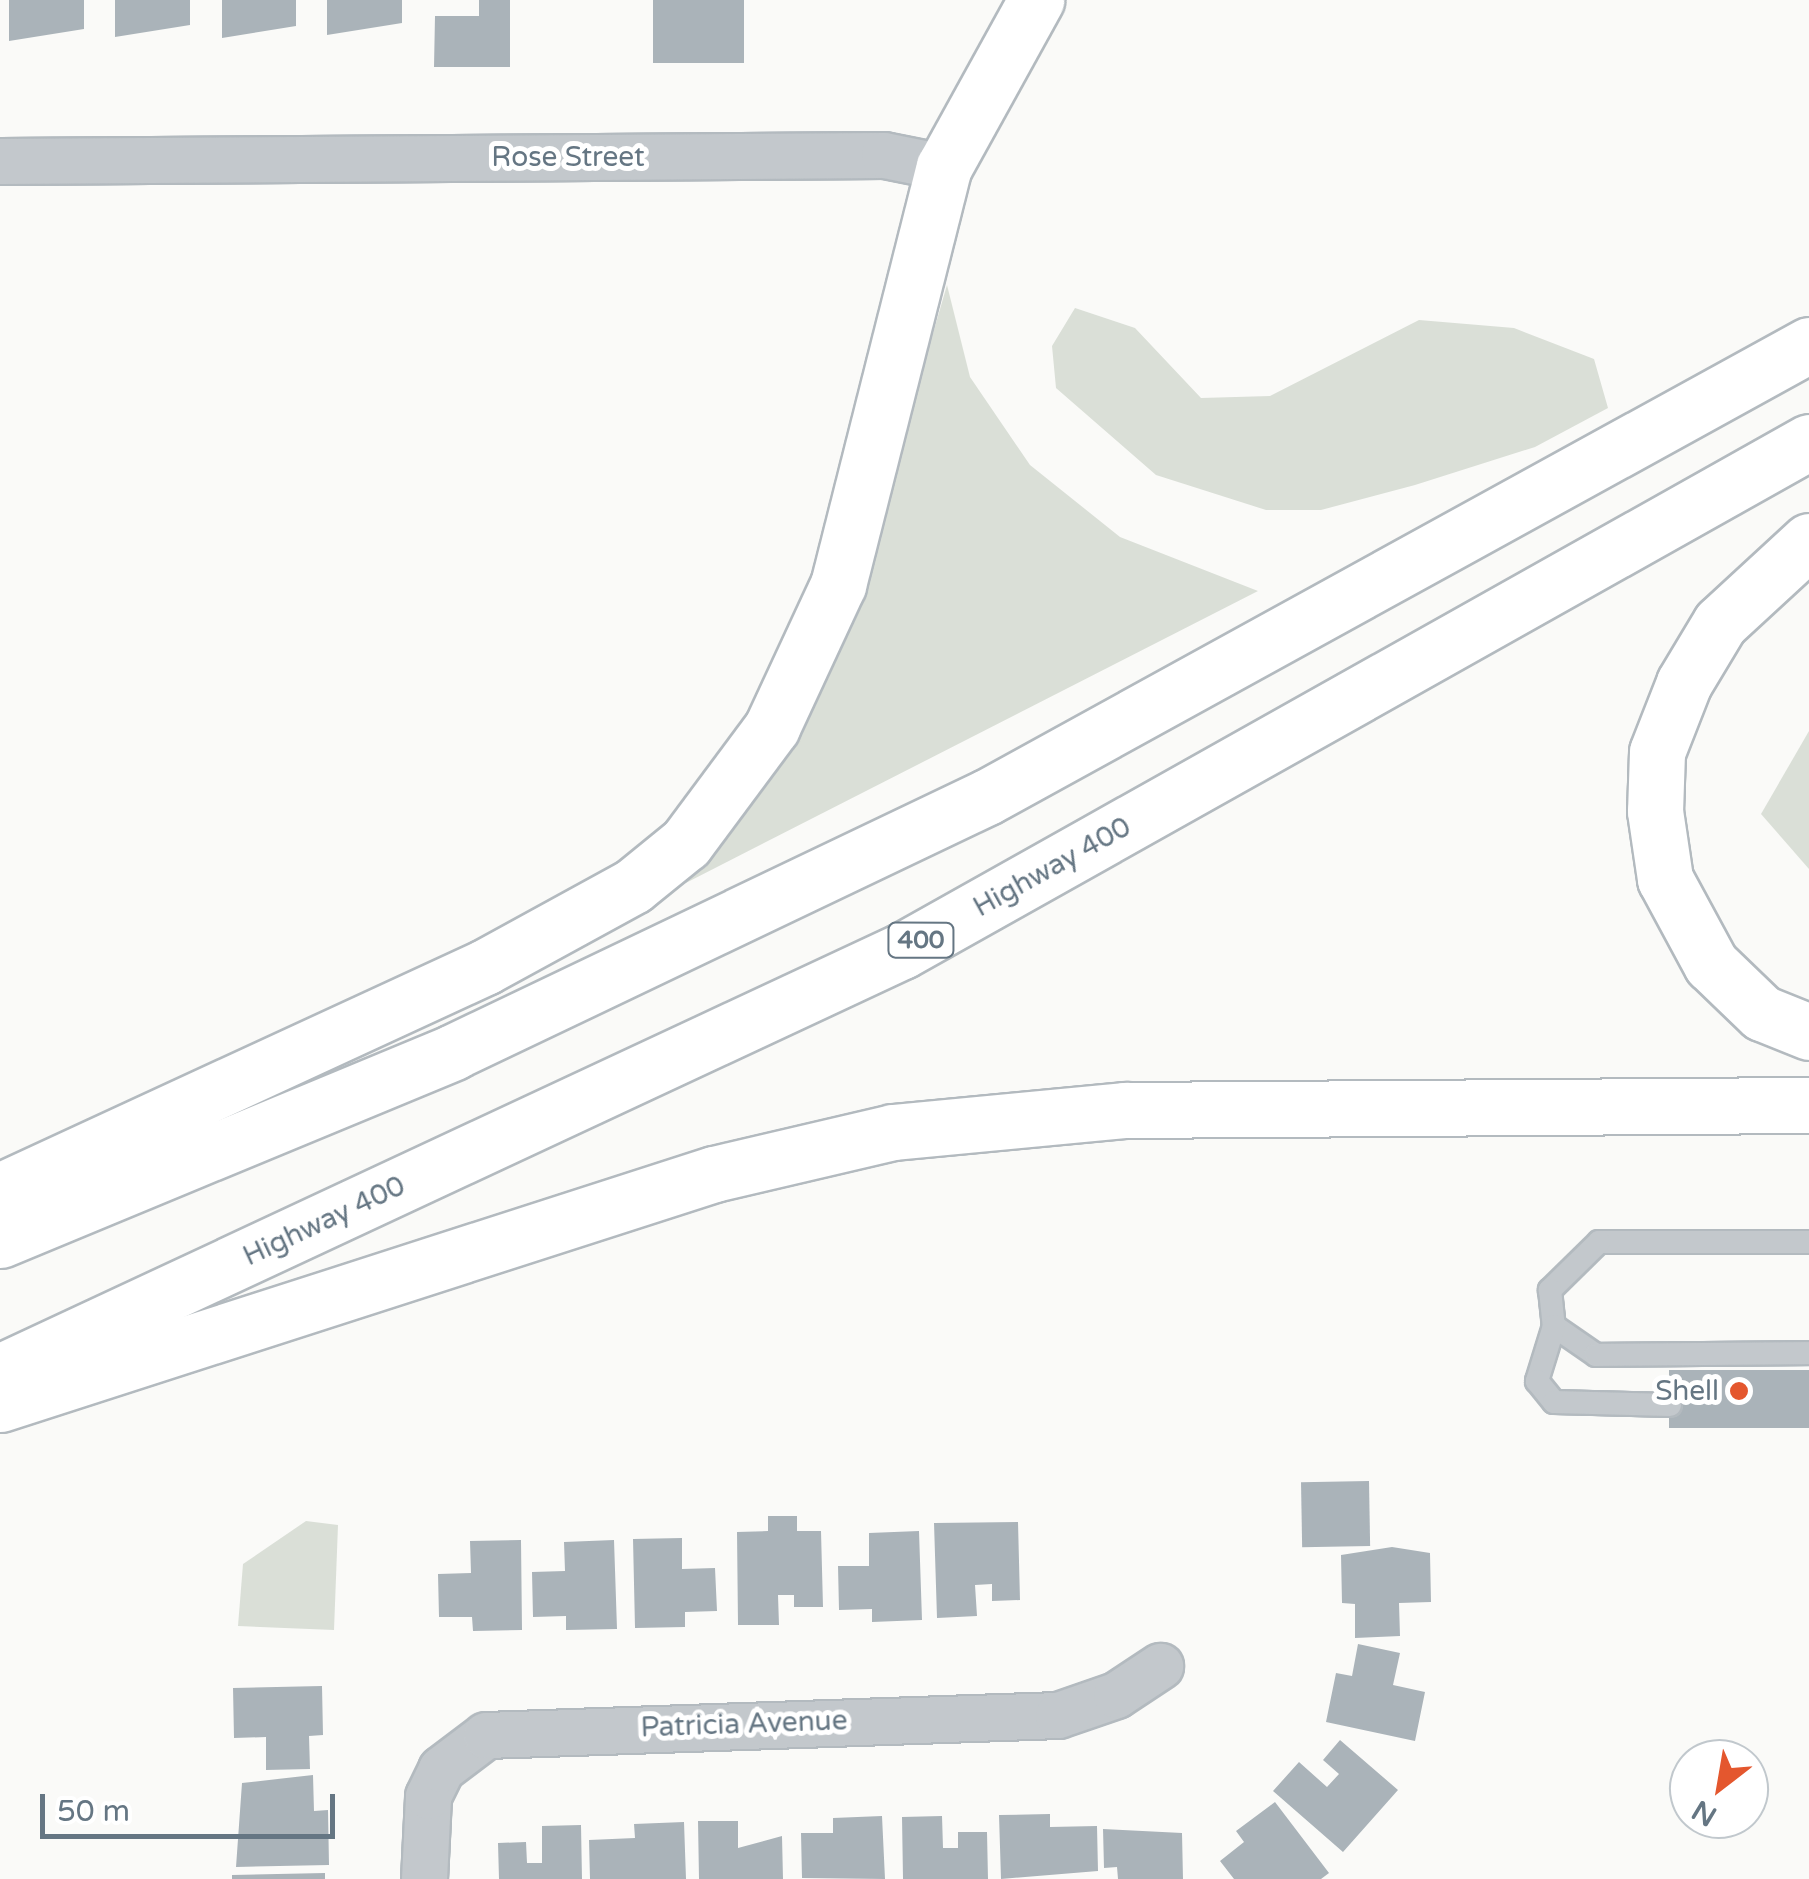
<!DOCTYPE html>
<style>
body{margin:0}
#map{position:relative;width:1809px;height:1879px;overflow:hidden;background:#fafaf8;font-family:"Varela Round",sans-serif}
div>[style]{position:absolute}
.green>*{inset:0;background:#dadfd7}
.building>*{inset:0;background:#aab3b9;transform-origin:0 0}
.roads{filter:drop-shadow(2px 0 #b3babf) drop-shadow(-2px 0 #b3babf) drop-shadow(0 2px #b3babf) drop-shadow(0 -2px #b3babf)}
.lane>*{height:22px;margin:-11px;padding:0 11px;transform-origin:11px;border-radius:11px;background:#c3c8cc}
.street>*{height:45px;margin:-22.5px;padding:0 22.5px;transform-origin:22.5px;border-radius:22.5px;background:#c3c8cc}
.secondary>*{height:55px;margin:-27.5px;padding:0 27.5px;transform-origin:27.5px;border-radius:27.5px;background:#fff}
.highway>*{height:55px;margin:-27.5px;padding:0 27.5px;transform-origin:27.5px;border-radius:27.5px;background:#fff}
.dots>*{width:28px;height:28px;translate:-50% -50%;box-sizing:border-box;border:5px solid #fff;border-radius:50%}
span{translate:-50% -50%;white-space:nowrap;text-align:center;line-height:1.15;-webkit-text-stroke:10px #fff;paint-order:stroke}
.shield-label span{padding:2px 8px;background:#fff;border:2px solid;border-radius:8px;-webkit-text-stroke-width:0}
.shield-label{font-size:25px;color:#657683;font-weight:700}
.street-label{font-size:28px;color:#657683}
.poi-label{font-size:28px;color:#657683}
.right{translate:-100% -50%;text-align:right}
.north{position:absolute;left:1669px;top:1739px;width:100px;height:100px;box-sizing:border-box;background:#fff;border:2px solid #c1c8cd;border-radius:50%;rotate:211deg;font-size:28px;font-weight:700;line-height:40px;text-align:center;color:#657683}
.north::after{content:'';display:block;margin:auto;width:35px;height:45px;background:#e4572e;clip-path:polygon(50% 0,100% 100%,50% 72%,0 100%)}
.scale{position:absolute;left:40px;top:1794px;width:295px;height:45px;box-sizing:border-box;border:5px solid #657683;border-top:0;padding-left:12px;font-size:30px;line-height:35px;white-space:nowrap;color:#657683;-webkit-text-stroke:8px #fff;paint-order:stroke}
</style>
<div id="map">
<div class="green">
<i style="clip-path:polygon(947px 285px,970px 377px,1030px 465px,1120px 537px,1258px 591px,676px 888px,802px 728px,869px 553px)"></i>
<i style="clip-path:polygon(1075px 308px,1135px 328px,1201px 398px,1270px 396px,1419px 320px,1514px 328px,1594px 359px,1608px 408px,1535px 447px,1415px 485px,1321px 510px,1266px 510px,1156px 475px,1056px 388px,1052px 346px)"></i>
<i style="clip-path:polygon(1809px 731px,1809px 869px,1761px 814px)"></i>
<i style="clip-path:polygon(306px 1521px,338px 1525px,334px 1630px,238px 1626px,243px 1564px)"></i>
</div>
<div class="building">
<i style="clip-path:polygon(9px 0,84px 0,84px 29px,9px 41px)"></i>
<i style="clip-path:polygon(115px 0,190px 0,190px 25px,115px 37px)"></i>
<i style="clip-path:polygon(222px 0,296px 0,296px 26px,222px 38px)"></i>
<i style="clip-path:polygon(327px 0,402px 0,402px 23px,327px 35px)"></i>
<i style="clip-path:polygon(479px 0,510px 0,510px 67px,434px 67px,435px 16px,479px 16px)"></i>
<i style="left:653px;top:0;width:91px;height:63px"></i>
<i style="left:1809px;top:1370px;width:58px;height:140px;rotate:90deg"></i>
<i style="left:1369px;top:1481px;width:65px;height:68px;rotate:89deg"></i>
<i style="clip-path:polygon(768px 1516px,797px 1516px,797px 1531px,821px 1531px,823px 1607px,794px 1607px,794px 1595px,778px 1595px,779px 1625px,738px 1625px,737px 1532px,768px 1531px)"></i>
<i style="clip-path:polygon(1018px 1522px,1020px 1600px,992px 1601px,992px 1584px,975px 1585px,977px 1616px,937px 1618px,934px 1523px)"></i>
<i style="clip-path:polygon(919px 1531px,922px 1620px,872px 1622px,872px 1609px,839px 1610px,838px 1566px,869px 1566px,869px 1533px)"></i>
<i style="clip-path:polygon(682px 1538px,682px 1569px,715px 1568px,717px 1611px,685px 1612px,685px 1627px,635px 1628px,633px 1539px)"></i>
<i style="clip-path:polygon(521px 1540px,522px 1630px,473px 1631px,472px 1617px,439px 1617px,438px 1574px,471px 1573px,470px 1541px)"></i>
<i style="clip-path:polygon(614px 1540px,617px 1629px,566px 1630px,566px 1616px,533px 1617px,532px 1572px,565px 1571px,564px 1542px)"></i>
<i style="clip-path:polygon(1392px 1547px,1430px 1553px,1431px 1602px,1399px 1603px,1400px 1636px,1355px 1638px,1355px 1604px,1342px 1603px,1341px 1555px)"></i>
<i style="clip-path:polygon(1358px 1644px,1400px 1653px,1393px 1685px,1425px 1692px,1415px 1741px,1326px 1722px,1336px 1673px,1352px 1676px)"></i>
<i style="clip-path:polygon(322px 1686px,323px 1735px,309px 1736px,310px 1769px,266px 1770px,266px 1737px,234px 1738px,233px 1688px)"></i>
<i style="clip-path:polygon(1340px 1740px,1398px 1790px,1343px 1852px,1273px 1791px,1299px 1762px,1327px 1787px,1339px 1774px,1323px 1760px)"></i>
<i style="clip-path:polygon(313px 1775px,314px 1811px,328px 1810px,329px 1865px,236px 1867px,242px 1783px)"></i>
<i style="clip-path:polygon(1275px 1802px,1329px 1873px,1321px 1879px,1234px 1879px,1220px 1861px,1244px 1842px,1236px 1831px)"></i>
<i style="clip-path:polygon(1050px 1814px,1050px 1827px,1097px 1826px,1098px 1871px,1001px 1879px,999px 1815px)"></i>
<i style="clip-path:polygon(882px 1816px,885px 1879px,802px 1878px,801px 1833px,833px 1833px,833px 1818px)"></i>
<i style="clip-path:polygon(942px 1816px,943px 1848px,958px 1848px,958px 1832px,987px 1832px,988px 1879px,903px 1879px,902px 1817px)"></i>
<i style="clip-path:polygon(698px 1821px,738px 1821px,738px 1848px,782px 1836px,783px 1879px,699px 1879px)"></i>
<i style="clip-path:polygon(684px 1822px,686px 1879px,590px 1879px,589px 1840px,635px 1838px,634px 1824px)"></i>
<i style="clip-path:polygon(581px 1825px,582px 1879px,499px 1879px,498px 1843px,526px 1842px,527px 1863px,542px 1863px,542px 1826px)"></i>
<i style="clip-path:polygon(1103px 1829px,1182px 1833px,1183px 1879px,1118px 1879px,1117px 1867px,1104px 1868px)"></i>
<i style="clip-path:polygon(325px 1873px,325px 1879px,232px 1879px,232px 1875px)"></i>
</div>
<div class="roads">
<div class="lane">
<i style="left:1809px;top:1242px;width:210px;rotate:180deg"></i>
<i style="left:1599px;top:1242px;width:69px;rotate:135.6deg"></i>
<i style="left:1550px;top:1290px;width:36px;rotate:84deg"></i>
<i style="left:1554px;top:1326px;width:51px;rotate:34.6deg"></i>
<i style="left:1596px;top:1355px;width:213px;rotate:-0.5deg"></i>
<i style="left:1554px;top:1326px;width:58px;rotate:107.2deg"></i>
<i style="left:1537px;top:1381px;width:27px;rotate:51deg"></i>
<i style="left:1554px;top:1402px;width:116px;rotate:1.5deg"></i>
</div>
<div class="street">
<i style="left:0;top:161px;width:884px;rotate:-0.39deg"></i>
<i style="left:884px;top:155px;width:61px;rotate:11.3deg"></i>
<i style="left:424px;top:1879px;width:83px;rotate:-87.2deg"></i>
<i style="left:428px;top:1796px;width:30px;rotate:-64deg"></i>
<i style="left:441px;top:1769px;width:56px;rotate:-37.1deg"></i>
<i style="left:486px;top:1735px;width:572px;rotate:-2deg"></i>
<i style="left:1058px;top:1715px;width:61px;rotate:-19deg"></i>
<i style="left:1116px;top:1695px;width:53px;rotate:-33.4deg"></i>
</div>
<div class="secondary">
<i style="left:944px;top:167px;width:191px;rotate:-61.1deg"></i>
</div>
<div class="highway">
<i style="left:1809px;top:541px;width:121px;rotate:137.3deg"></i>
<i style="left:1720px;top:623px;width:70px;rotate:121deg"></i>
<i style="left:1684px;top:683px;width:74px;rotate:111.4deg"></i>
<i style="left:1657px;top:752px;width:59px;rotate:91.9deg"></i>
<i style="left:1655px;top:811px;width:69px;rotate:81.6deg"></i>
<i style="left:1665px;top:879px;width:97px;rotate:61.6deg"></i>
<i style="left:1711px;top:964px;width:71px;rotate:43.9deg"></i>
<i style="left:1762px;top:1013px;width:51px;rotate:22deg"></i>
<i style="left:0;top:1191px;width:534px;rotate:-24.79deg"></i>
<i style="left:485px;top:967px;width:169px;rotate:-28.7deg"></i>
<i style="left:633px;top:886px;width:68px;rotate:-39.1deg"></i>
<i style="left:686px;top:843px;width:144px;rotate:-53.4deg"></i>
<i style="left:772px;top:727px;width:157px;rotate:-65.1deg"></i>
<i style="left:838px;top:585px;width:431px;rotate:-75.8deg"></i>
<i style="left:0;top:1240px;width:490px;rotate:-22.5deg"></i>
<i style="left:453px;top:1052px;width:592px;rotate:-25.53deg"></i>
<i style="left:987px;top:797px;width:938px;rotate:-28.81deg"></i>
<i style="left:0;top:1372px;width:995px;rotate:-25.02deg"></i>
<i style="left:902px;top:951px;width:1040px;rotate:-29.3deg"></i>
<i style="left:0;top:1404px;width:750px;rotate:-17.86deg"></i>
<i style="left:714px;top:1174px;width:184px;rotate:-13.2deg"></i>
<i style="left:893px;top:1132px;width:233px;rotate:-5.4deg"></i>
<i style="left:1125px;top:1110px;width:684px;rotate:-0.42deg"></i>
</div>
</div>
<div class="dots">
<i style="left:1739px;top:1391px;background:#e4572e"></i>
</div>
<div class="shield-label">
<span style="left:921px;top:940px">400</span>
</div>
<div class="street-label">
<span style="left:568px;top:157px">Rose Street</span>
<span style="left:1052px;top:867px;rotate:-29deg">Highway 400</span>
<span style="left:324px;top:1221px;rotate:-25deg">Highway 400</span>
<span style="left:744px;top:1724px;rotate:-2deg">Patricia Avenue</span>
</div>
<div class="poi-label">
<span class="right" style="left:1719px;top:1391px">Shell</span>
</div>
<div class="north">N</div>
<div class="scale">50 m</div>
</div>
